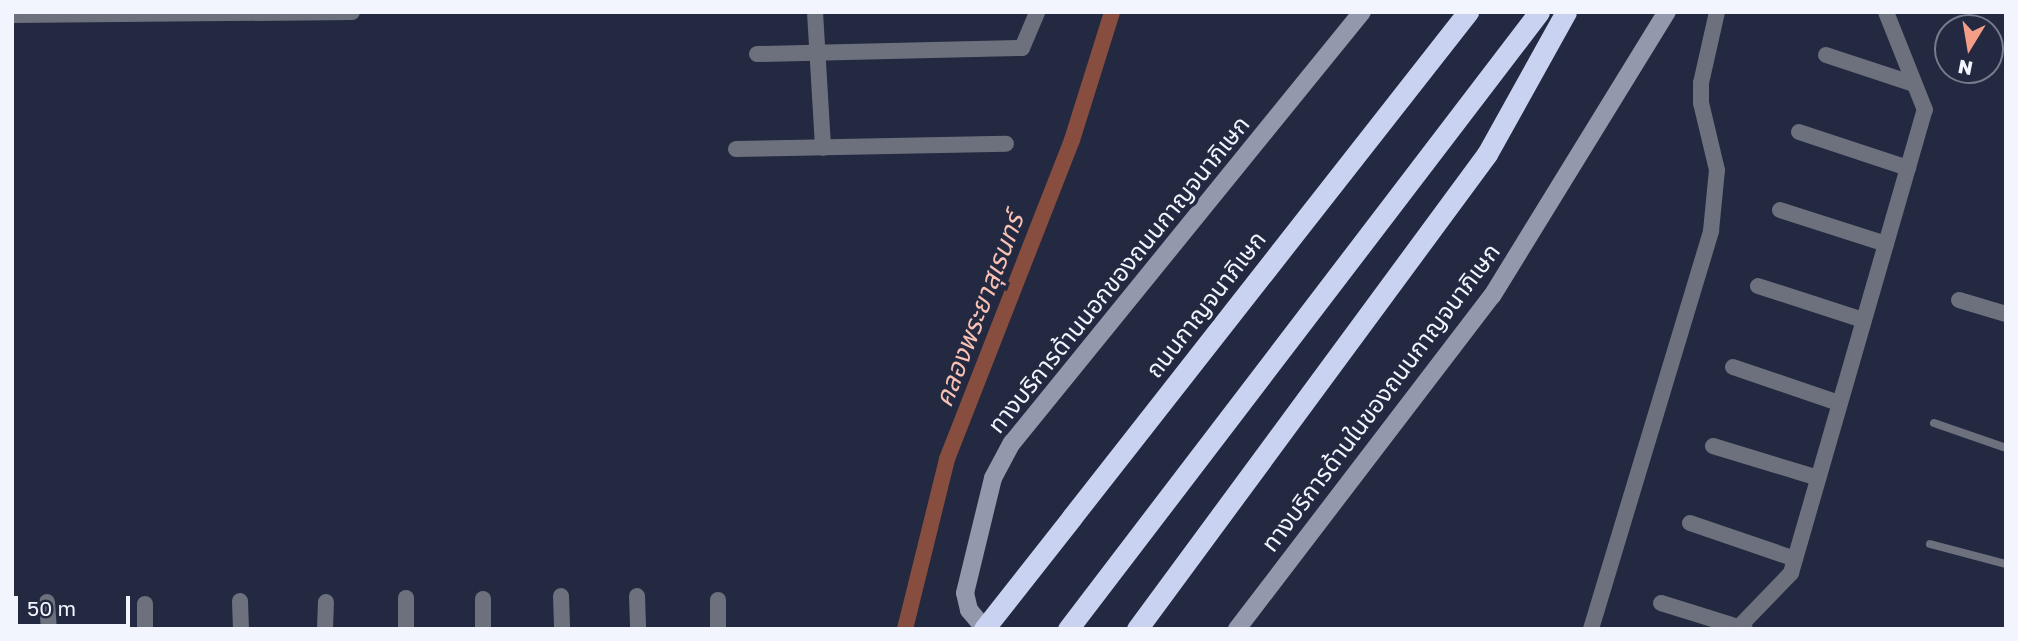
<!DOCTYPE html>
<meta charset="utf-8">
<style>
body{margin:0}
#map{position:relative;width:2018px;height:641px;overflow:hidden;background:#232940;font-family:"Golos Text","Noto Sans Thai",sans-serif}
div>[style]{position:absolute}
.canal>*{height:16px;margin:-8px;padding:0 8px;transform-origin:8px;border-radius:8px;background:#874d3e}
.service>*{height:8px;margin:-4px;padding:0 4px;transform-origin:4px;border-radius:4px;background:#6d717d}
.minor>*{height:16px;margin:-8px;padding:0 8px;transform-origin:8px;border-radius:8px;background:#6d717d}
.secondary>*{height:18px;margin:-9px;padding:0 9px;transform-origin:9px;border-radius:9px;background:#9398ac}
.motorway>*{height:21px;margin:-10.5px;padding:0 10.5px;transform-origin:10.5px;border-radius:10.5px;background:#cad2f1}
.motorway-bridge>*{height:21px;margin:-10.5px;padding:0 10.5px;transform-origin:10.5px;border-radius:10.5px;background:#cad2f1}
span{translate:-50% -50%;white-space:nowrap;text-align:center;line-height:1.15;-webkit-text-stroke:7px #232940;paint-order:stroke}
.street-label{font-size:24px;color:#f2f5fe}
.water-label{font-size:26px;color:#f9c1b3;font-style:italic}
.frame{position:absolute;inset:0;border:14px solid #f2f5fe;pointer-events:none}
.north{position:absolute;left:1934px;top:14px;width:70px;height:70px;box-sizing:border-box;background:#232940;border:2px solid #767b8c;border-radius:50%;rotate:191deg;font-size:19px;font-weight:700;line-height:28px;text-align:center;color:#f2f5fe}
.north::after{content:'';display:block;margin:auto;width:24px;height:32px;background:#f49e88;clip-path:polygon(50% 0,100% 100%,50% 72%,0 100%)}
.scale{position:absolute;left:14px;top:596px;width:116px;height:32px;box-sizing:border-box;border:4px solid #f2f5fe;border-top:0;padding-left:9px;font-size:21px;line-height:24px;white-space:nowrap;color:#f2f5fe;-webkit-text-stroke:5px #232940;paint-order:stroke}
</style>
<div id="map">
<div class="canal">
<i style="left:905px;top:629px;width:175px;rotate:-76.1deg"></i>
<i style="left:947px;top:459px;width:343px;rotate:-68.6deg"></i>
<i style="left:1072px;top:140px;width:134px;rotate:-72.6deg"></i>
</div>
<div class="service">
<i style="left:1934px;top:423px;width:76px;rotate:19.1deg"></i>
<i style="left:1930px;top:544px;width:79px;rotate:14.7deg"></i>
</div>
<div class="minor">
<i style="left:815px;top:12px;width:136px;rotate:86.6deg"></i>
<i style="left:12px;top:15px;width:340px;rotate:-0.5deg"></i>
<i style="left:757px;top:54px;width:265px;rotate:-1.3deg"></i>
<i style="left:1022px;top:48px;width:39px;rotate:-67deg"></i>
<i style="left:1826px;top:55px;width:93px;rotate:18.2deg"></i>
<i style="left:1799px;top:132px;width:115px;rotate:18.3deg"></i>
<i style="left:736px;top:149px;width:270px;rotate:-1.1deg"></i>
<i style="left:1780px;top:210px;width:111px;rotate:17.8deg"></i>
<i style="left:1758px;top:286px;width:110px;rotate:17.9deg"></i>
<i style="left:1959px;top:300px;width:49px;rotate:16.6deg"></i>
<i style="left:1733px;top:367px;width:112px;rotate:18.8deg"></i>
<i style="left:1713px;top:446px;width:110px;rotate:16.9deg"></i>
<i style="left:1690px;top:523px;width:111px;rotate:18.9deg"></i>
<i style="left:561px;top:596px;width:33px;rotate:88deg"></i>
<i style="left:637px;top:596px;width:33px;rotate:88deg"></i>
<i style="left:718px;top:600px;width:29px;rotate:90deg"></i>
<i style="left:240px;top:601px;width:28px;rotate:88deg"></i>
<i style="left:47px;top:602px;width:27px;rotate:86deg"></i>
<i style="left:1661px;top:603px;width:88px;rotate:17.2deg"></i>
<i style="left:145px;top:604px;width:25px;rotate:90deg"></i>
<i style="left:325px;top:629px;width:27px;rotate:-88deg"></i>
<i style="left:406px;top:629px;width:31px;rotate:-90deg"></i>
<i style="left:483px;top:629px;width:30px;rotate:-90deg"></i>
<i style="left:1591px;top:629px;width:416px;rotate:-73.2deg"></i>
<i style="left:1711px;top:231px;width:61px;rotate:-84.4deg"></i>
<i style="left:1717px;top:170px;width:69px;rotate:-103.4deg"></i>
<i style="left:1701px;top:103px;width:20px;rotate:-90deg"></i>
<i style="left:1701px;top:83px;width:73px;rotate:-77.3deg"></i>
<i style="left:1737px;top:629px;width:78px;rotate:-46deg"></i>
<i style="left:1791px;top:573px;width:482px;rotate:-73.9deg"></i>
<i style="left:1925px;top:110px;width:105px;rotate:-111.7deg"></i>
</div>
<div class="secondary">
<i style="left:985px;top:629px;width:25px;rotate:-130deg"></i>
<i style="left:969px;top:610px;width:17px;rotate:-103deg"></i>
<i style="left:965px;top:593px;width:118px;rotate:-76.3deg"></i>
<i style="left:993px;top:478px;width:40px;rotate:-62deg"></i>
<i style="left:1012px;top:443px;width:555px;rotate:-50.92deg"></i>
<i style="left:1237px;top:629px;width:419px;rotate:-52.6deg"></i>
<i style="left:1492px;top:296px;width:334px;rotate:-58.4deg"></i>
</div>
<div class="motorway">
<i style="left:1072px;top:517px;width:642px;rotate:-51.9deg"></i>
<i style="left:1068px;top:629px;width:776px;rotate:-52.64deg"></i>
<i style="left:1137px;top:629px;width:590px;rotate:-53.62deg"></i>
<i style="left:1487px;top:154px;width:162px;rotate:-60.9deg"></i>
</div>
<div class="motorway-bridge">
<i style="left:984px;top:629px;width:142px;rotate:-51.8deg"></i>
</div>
<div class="street-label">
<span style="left:1118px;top:274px;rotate:-51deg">ทางบริการด้านนอกของถนนกาญจนาภิเษก</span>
<span style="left:1205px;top:304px;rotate:-52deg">ถนนกาญจนาภิเษก</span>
<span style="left:1380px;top:397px;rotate:-53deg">ทางบริการด้านในของถนนกาญจนาภิเษก</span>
</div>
<div class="water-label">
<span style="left:979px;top:310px;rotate:-69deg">คลองพระยาสุเรนทร์</span>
</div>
<div class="frame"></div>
<div class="north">N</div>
<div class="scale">50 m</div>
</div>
